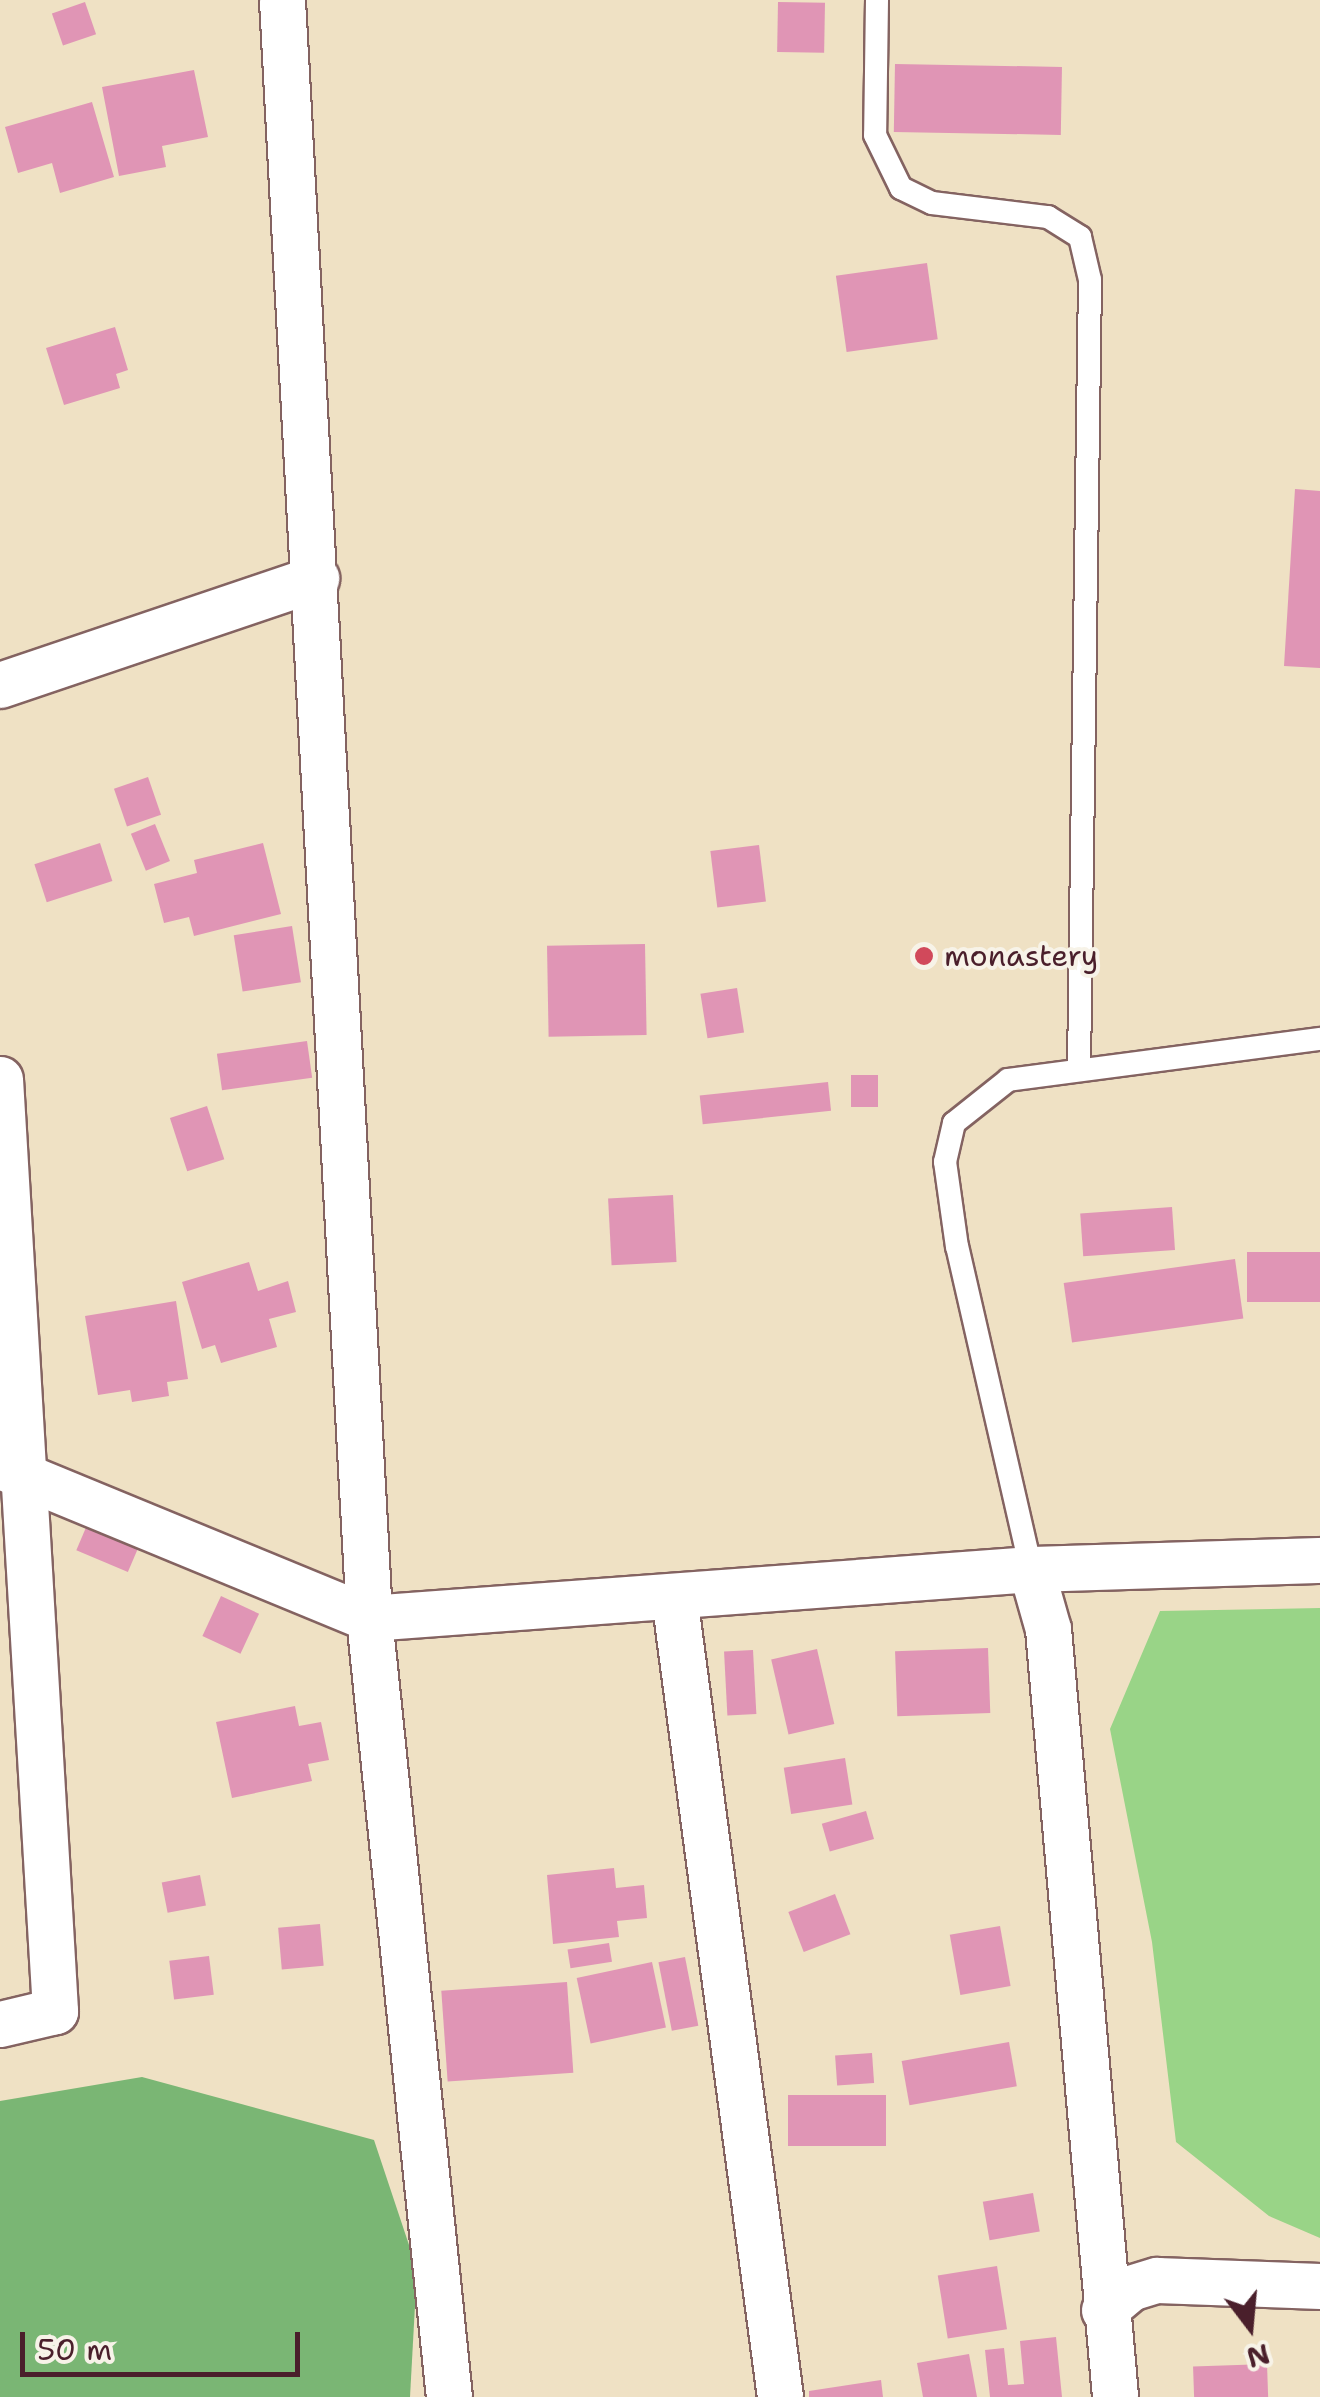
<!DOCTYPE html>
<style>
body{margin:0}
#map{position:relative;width:1320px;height:2397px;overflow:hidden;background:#efe1c4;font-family:"Shantell Sans",sans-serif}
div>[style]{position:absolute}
.green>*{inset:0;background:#99d487}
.forest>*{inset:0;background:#7ab674}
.building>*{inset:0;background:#e095b5;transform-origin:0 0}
.roads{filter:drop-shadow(2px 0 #846361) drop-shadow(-2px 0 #846361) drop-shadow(0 2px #846361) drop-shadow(0 -2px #846361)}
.service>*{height:22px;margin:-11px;padding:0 11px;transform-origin:11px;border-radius:11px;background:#fff}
.minor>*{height:45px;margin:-22.5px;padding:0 22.5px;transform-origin:22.5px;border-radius:22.5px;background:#fff}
.dots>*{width:28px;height:28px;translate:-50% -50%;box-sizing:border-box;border:5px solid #f7f3e8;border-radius:50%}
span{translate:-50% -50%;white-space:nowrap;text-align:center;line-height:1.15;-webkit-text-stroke:8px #f7f3e8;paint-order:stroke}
.poi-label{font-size:30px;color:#4a1f2b}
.left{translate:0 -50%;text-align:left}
.north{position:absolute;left:1200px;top:2277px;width:100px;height:100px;-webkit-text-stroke:8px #f7f3e8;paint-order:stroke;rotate:164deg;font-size:28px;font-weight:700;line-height:40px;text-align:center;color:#4a1f2b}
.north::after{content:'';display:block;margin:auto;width:35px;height:45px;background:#4a1f2b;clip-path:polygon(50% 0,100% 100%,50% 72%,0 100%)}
.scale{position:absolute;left:20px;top:2332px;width:280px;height:45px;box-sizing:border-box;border:5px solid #4a1f2b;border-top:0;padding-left:12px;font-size:30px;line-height:35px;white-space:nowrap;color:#4a1f2b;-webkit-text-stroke:8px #f7f3e8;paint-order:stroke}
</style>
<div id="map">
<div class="green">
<i style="clip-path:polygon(1320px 1608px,1320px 2238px,1269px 2216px,1176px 2142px,1152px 1942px,1110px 1729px,1160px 1611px)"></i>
</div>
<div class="forest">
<i style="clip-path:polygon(142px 2077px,374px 2140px,417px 2269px,410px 2397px,0 2397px,0 2101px)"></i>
</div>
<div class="building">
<i style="left:85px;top:2px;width:34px;height:35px;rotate:71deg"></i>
<i style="left:778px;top:2px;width:47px;height:50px;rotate:1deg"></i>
<i style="left:895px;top:64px;width:167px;height:68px;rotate:1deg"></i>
<i style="clip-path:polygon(194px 70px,208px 137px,162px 146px,166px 167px,119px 176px,102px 87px)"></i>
<i style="clip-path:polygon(92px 102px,114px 177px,60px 193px,52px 163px,18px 173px,5px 127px)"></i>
<i style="left:927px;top:263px;width:77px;height:92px;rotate:82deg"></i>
<i style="clip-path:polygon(115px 327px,128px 370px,116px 374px,120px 388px,64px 405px,46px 348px)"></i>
<i style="clip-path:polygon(1295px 489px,1320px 491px,1320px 668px,1284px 666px)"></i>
<i style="left:148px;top:777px;width:40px;height:36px;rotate:71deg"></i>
<i style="left:155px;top:824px;width:40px;height:26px;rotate:68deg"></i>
<i style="left:100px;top:843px;width:40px;height:69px;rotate:72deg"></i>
<i style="clip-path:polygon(263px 843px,281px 914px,194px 936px,189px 917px,164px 923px,154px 884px,197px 873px,194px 860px)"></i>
<i style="left:759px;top:845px;width:57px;height:49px;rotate:83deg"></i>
<i style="left:292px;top:926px;width:57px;height:59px;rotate:81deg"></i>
<i style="left:645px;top:944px;width:91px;height:98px;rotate:89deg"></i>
<i style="left:737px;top:988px;width:45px;height:37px;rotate:81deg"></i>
<i style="left:307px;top:1041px;width:37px;height:91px;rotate:82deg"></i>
<i style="left:878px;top:1075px;width:32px;height:27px;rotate:90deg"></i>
<i style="left:828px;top:1082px;width:29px;height:129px;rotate:84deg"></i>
<i style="left:207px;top:1106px;width:56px;height:39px;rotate:72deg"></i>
<i style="left:673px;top:1195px;width:67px;height:65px;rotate:87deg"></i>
<i style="left:1172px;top:1207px;width:43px;height:92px;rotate:86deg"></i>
<i style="left:1320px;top:1252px;width:50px;height:73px;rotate:90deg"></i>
<i style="left:1235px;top:1259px;width:60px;height:173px;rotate:82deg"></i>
<i style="clip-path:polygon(249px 1262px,258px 1291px,288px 1281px,296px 1312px,269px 1319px,277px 1347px,221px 1363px,215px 1345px,202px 1349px,182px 1282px)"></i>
<i style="clip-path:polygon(176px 1301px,188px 1379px,167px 1382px,169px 1396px,132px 1402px,130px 1390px,98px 1395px,85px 1316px)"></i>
<i style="left:90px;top:1518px;width:56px;height:35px;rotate:23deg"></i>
<i style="left:221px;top:1596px;width:42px;height:44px;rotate:25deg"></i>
<i style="left:988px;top:1648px;width:65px;height:93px;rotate:88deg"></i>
<i style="left:817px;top:1649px;width:77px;height:47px;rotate:77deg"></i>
<i style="left:753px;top:1650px;width:64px;height:29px;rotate:87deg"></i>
<i style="clip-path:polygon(295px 1706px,299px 1726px,321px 1722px,329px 1760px,308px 1764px,312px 1781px,232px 1798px,216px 1722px)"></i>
<i style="left:845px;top:1758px;width:47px;height:62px;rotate:81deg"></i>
<i style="left:866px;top:1811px;width:29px;height:46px;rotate:74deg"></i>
<i style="clip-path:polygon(614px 1868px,616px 1888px,644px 1885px,647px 1918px,617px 1921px,619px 1937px,553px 1944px,547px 1875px)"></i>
<i style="left:200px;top:1875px;width:31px;height:39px;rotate:79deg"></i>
<i style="left:835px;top:1894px;width:43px;height:50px;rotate:69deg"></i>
<i style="left:320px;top:1924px;width:42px;height:42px;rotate:85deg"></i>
<i style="left:1000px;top:1926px;width:61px;height:51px;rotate:80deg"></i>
<i style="left:609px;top:1943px;width:19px;height:42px;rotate:81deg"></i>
<i style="left:209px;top:1956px;width:39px;height:40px;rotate:83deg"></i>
<i style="left:685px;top:1957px;width:70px;height:27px;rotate:79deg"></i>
<i style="left:652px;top:1962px;width:67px;height:77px;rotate:78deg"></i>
<i style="left:567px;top:1982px;width:91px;height:126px;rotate:86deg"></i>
<i style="left:1009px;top:2042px;width:45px;height:109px;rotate:80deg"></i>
<i style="left:872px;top:2053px;width:30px;height:37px;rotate:86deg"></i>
<i style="left:886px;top:2095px;width:51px;height:98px;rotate:90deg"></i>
<i style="left:1033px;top:2193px;width:39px;height:51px;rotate:80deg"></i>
<i style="left:997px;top:2266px;width:64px;height:60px;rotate:81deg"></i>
<i style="clip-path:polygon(1056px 2337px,1062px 2397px,990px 2397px,985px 2350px,1004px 2348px,1008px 2385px,1024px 2384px,1020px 2341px)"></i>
<i style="clip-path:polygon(969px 2354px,977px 2397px,923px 2397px,917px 2363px)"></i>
<i style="left:1267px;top:2364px;width:33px;height:74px;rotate:88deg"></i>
<i style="clip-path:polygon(881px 2380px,883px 2397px,809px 2397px,809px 2391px)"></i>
</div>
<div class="roads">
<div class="service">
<i style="left:877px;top:0;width:135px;rotate:90.8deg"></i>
<i style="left:875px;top:135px;width:59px;rotate:63.9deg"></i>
<i style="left:901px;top:188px;width:34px;rotate:26deg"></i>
<i style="left:932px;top:203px;width:117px;rotate:6.9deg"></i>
<i style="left:1048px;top:217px;width:38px;rotate:32deg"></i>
<i style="left:1080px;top:237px;width:44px;rotate:76.9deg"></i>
<i style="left:1090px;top:280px;width:790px;rotate:90.8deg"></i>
<i style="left:1031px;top:1569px;width:330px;rotate:-102.9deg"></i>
<i style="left:957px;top:1247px;width:86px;rotate:-98deg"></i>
<i style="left:945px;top:1162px;width:40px;rotate:-77deg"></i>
<i style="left:954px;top:1123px;width:69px;rotate:-38.5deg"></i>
<i style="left:1008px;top:1080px;width:315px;rotate:-7.5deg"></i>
</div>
<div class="minor">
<i style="left:282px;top:0;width:1620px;rotate:86.92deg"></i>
<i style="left:369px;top:1618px;width:783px;rotate:84.14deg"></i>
<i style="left:0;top:685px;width:334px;rotate:-18.7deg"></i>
<i style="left:0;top:1079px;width:934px;rotate:86.62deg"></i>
<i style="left:55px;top:2011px;width:57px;rotate:166.7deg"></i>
<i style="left:0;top:1466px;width:399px;rotate:22.4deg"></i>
<i style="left:369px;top:1618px;width:664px;rotate:-4.23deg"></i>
<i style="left:1031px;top:1569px;width:62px;rotate:74.2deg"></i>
<i style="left:1048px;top:1629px;width:771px;rotate:85.01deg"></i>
<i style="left:1031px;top:1569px;width:289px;rotate:-1.8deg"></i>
<i style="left:674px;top:1597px;width:807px;rotate:82.45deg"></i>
<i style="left:1104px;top:2310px;width:34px;rotate:-40deg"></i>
<i style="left:1130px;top:2288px;width:28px;rotate:-17deg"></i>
<i style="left:1157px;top:2280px;width:163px;rotate:2.1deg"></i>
</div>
</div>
<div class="dots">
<i style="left:924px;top:956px;background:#d1495b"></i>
</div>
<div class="poi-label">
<span class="left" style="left:944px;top:956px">monastery</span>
</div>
<div class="north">N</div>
<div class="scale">50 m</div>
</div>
